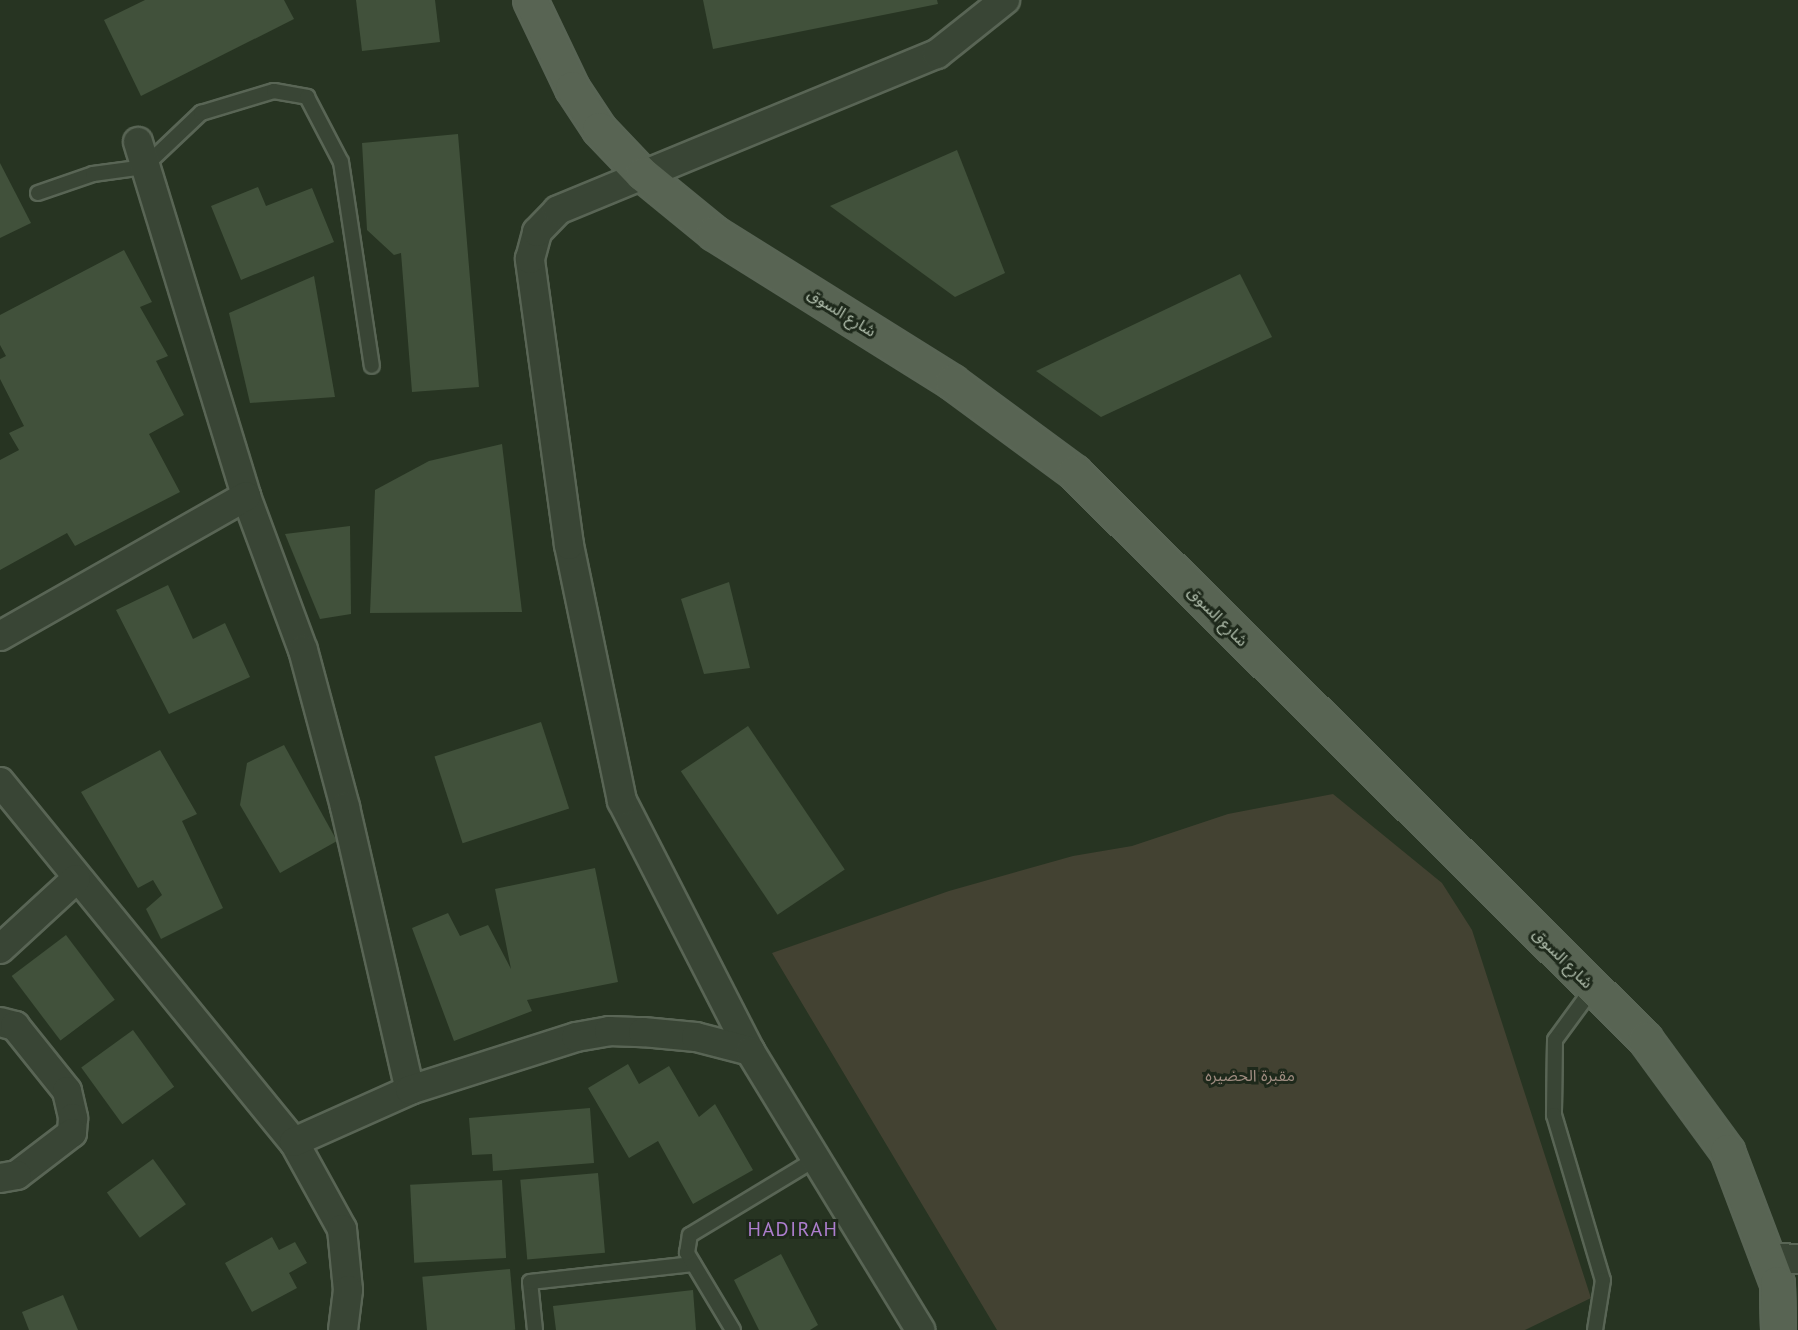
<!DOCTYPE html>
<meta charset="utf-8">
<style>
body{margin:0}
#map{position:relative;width:1798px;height:1330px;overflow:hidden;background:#273422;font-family:"PT Sans","Noto Sans Arabic",sans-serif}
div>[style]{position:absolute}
.green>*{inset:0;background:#434232}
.building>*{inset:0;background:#41513b;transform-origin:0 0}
.roads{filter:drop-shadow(2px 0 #596555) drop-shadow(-2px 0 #596555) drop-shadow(0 2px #596555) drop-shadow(0 -2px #596555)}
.lane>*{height:14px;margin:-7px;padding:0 7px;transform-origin:7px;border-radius:7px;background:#394535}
.street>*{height:28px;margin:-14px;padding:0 14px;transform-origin:14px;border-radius:14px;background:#394535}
.primary>*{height:33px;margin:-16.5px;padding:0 16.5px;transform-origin:16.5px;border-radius:16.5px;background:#586453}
span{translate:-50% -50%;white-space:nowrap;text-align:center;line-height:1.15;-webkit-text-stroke:6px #1e291b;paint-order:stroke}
.street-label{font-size:16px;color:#b3c1af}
.park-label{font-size:16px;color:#9f8c80}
.quarter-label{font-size:20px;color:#ad7ece;letter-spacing:1.5px}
</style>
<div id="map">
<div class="green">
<i style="clip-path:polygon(1333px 794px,1442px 883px,1472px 930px,1591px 1298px,1525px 1330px,997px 1330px,772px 953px,949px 891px,1073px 856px,1132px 846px,1228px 814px)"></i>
</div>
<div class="building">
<i style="clip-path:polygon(145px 0,284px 0,294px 19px,141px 96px,104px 20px)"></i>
<i style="clip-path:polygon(356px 0,435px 0,440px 42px,362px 51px)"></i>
<i style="clip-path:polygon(703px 0,937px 0,938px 4px,713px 49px)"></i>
<i style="clip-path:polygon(458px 134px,479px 387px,412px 392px,401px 253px,394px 255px,367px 230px,362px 143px)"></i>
<i style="clip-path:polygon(957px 150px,1005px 273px,955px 297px,830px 206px)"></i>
<i style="clip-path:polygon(0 163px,31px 223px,0 238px)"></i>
<i style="clip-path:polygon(258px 187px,266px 206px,312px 188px,334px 242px,241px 280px,211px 206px)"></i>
<i style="clip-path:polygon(124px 250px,152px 302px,140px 307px,168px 356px,156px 361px,184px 415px,149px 434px,180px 492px,75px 546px,67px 533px,0 570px,0 460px,19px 450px,9px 433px,24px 426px,0 379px,0 359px,6px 356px,0 345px,0 315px)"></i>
<i style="clip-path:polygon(1240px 274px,1272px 337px,1101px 417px,1036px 371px)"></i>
<i style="clip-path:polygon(314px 276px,335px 397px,250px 403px,229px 313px)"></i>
<i style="clip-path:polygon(502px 444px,522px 612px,370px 613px,375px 490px,429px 461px)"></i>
<i style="clip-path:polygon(350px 526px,351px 614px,320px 619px,285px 534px)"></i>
<i style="clip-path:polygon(729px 582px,750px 668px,704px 674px,681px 599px)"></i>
<i style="clip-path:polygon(168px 585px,193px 639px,225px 623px,250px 677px,169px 714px,116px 610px)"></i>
<i style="left:541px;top:722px;width:91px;height:112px;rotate:72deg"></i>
<i style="left:748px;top:726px;width:173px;height:81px;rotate:56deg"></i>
<i style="clip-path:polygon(284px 745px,337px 841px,280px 873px,240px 805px,247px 763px)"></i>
<i style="clip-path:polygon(160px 750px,197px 814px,182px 821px,223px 908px,161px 939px,146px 909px,162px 895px,153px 880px,138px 888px,81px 792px)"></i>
<i style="clip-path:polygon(595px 868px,618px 982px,527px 1000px,532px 1011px,454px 1041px,412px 928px,448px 913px,460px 936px,488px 925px,511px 969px,495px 889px)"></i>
<i style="left:66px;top:935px;width:81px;height:68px;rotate:53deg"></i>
<i style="left:133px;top:1030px;width:70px;height:64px;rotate:54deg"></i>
<i style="clip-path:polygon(628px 1064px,639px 1084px,669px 1066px,699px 1117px,715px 1104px,753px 1170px,693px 1204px,658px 1141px,629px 1158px,588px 1088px)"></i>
<i style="clip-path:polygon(590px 1108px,594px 1163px,493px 1171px,492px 1154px,472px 1155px,469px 1118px)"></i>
<i style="left:153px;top:1159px;width:56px;height:57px;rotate:54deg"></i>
<i style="left:598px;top:1173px;width:80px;height:78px;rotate:85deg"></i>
<i style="left:502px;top:1180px;width:78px;height:92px;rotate:87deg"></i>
<i style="clip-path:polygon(272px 1237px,279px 1250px,295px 1242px,307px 1263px,289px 1273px,297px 1288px,252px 1312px,225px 1263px)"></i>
<i style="clip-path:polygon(781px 1254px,818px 1325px,810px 1330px,759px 1330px,734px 1280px)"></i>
<i style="left:510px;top:1269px;width:61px;height:88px;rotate:85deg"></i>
<i style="clip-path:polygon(693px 1290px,696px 1330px,556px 1330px,553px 1306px)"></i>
<i style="clip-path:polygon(63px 1295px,78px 1330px,29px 1330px,22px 1312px)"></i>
</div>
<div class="roads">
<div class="lane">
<i style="left:38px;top:193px;width:58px;rotate:-19.1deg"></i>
<i style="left:93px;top:174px;width:51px;rotate:-7.8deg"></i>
<i style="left:144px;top:167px;width:79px;rotate:-43.5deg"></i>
<i style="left:201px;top:113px;width:76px;rotate:-16.8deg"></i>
<i style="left:274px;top:91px;width:34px;rotate:10deg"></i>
<i style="left:307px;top:97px;width:73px;rotate:62.4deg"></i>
<i style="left:341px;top:162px;width:206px;rotate:81.4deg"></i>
<i style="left:1593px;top:988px;width:64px;rotate:126.2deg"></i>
<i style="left:1555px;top:1040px;width:75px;rotate:90.8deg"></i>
<i style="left:1554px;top:1115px;width:172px;rotate:73.5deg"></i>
<i style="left:1603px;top:1280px;width:51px;rotate:99.1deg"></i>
<i style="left:535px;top:1330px;width:48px;rotate:-95.9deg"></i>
<i style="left:530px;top:1282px;width:164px;rotate:-6.3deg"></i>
<i style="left:733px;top:1330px;width:90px;rotate:-120.9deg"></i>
<i style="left:687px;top:1253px;width:18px;rotate:-81deg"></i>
<i style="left:690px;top:1235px;width:145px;rotate:-31.2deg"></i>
</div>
<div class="street">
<i style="left:138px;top:142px;width:370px;rotate:73deg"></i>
<i style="left:246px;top:496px;width:164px;rotate:69.7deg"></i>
<i style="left:303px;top:650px;width:163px;rotate:75deg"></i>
<i style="left:345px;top:807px;width:290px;rotate:77.1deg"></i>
<i style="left:0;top:636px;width:283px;rotate:-29.6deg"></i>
<i style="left:0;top:782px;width:465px;rotate:50.8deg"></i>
<i style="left:294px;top:1142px;width:99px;rotate:61.1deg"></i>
<i style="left:342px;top:1229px;width:61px;rotate:84.4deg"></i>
<i style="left:348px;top:1290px;width:40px;rotate:97.1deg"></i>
<i style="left:0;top:949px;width:103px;rotate:-42.6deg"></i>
<i style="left:0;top:1022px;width:16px;rotate:15deg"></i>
<i style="left:15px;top:1026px;width:83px;rotate:51.3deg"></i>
<i style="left:67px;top:1091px;width:28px;rotate:77deg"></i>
<i style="left:73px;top:1118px;width:15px;rotate:94deg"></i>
<i style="left:72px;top:1133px;width:69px;rotate:142.6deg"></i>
<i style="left:17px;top:1175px;width:17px;rotate:170deg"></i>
<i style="left:750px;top:1051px;width:281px;rotate:-117.1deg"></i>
<i style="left:622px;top:801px;width:261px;rotate:-101.7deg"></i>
<i style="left:569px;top:545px;width:289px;rotate:-97.8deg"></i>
<i style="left:530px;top:259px;width:28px;rotate:-75deg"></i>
<i style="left:537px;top:232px;width:30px;rotate:-46deg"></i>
<i style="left:558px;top:210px;width:410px;rotate:-22.4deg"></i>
<i style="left:937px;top:54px;width:87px;rotate:-38.5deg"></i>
<i style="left:294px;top:1142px;width:127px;rotate:-24.1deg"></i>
<i style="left:410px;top:1090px;width:174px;rotate:-17.7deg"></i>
<i style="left:576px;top:1037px;width:34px;rotate:-10deg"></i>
<i style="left:609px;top:1031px;width:34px;rotate:2deg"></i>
<i style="left:643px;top:1032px;width:53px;rotate:5.4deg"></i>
<i style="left:696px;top:1037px;width:56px;rotate:14.5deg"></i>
<i style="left:750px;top:1051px;width:327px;rotate:58.6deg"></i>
<i style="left:1767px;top:1257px;width:31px;rotate:4deg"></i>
</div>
<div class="primary">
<i style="left:530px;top:0;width:98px;rotate:64.5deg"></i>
<i style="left:572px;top:88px;width:49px;rotate:56.6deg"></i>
<i style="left:599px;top:129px;width:62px;rotate:46.3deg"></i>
<i style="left:642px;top:174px;width:93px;rotate:39.3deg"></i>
<i style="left:714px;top:233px;width:281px;rotate:32deg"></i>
<i style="left:952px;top:382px;width:152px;rotate:36.4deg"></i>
<i style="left:1074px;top:472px;width:805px;rotate:44.8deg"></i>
<i style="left:1645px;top:1039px;width:139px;rotate:53.8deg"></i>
<i style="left:1727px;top:1151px;width:141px;rotate:69.3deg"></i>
<i style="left:1777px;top:1283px;width:47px;rotate:88.8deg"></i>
</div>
</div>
<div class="street-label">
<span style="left:842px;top:312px;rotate:32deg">شارع السوق</span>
<span style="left:1218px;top:616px;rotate:45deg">شارع السوق</span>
<span style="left:1563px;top:958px;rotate:45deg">شارع السوق</span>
</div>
<div class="park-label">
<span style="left:1250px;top:1075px">مقبرة الحضيره</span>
</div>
<div class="quarter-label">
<span style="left:793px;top:1229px">HADIRAH</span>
</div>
</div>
